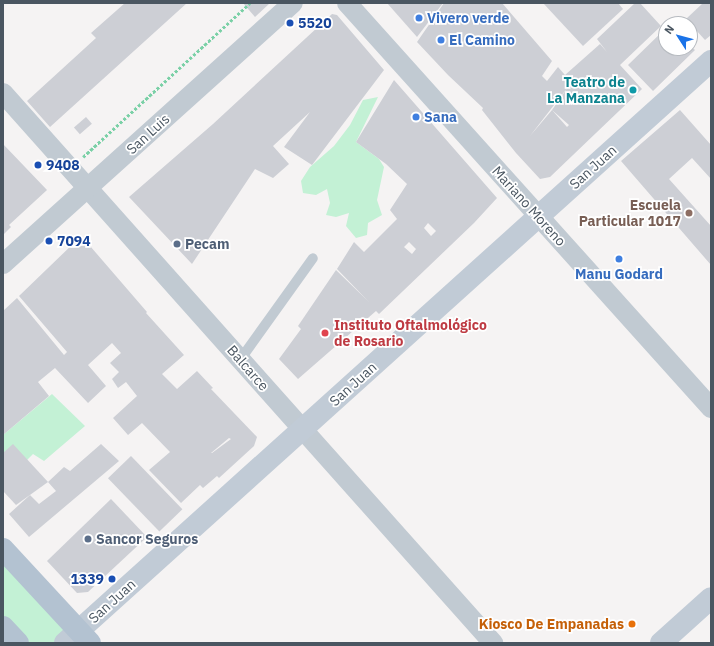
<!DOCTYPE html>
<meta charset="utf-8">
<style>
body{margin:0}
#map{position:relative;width:714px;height:646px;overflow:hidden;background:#f5f3f3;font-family:"IBM Plex Sans",sans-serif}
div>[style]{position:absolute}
.green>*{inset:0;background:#c3f1d5}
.building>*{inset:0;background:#cdcfd5;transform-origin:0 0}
.path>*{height:2.5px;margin-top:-1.25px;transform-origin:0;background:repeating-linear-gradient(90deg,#7ad0a6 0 3px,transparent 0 5px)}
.lane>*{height:10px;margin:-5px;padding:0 5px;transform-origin:5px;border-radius:5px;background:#c1cad2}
.street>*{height:20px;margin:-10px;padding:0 10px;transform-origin:10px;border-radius:10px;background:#c1cad2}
.secondary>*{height:22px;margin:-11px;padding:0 11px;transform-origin:11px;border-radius:11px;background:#c1cbd6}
.primary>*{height:22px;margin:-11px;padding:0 11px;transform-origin:11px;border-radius:11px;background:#b3c2d1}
.dots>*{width:11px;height:11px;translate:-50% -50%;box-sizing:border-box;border:2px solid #fff;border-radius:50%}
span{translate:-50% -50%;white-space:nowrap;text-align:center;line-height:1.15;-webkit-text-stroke:3.5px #fff;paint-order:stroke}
.shop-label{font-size:14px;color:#366cbe;font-weight:700}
.left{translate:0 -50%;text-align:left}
.transit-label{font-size:14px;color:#164399;font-weight:700}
.right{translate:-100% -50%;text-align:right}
.culture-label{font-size:14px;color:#0d838f;font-weight:700}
.street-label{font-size:14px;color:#4a5661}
.education-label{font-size:14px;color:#785e54;font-weight:700}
.service-label{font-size:14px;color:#4e5e75;font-weight:700}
.health-label{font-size:14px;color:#be3a42;font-weight:700}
.food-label{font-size:14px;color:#c56008;font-weight:700}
.frame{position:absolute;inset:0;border:4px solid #4a5661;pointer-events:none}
.north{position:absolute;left:658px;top:16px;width:40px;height:40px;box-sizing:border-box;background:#fff;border:1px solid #b7bbc0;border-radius:50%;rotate:306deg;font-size:11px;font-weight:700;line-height:16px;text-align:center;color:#4a5661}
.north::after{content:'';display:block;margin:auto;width:14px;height:18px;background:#1a73e8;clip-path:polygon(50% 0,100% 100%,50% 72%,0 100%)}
</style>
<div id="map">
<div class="green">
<i style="clip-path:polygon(378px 97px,356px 142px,379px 159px,384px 167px,377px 200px,382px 215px,368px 223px,367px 235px,356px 238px,346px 226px,349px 213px,336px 217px,326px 215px,330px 203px,327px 189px,316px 195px,303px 193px,301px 181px,310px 167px,334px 146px,350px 125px,363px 100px)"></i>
<i style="clip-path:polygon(52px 394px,85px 426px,44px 461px,33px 454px,27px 460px,3px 453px,3px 435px)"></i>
<i style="clip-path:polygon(3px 549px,90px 643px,18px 643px,3px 627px)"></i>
</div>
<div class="building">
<i style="clip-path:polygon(125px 3px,187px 3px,50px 127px,27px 101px,96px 38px,91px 33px)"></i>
<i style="clip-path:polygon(243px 3px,270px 3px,255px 17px)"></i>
<i style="clip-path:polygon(387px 3px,443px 3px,417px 37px)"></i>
<i style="clip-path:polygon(evenodd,444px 3px,502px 3px,552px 61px,542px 76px,547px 81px,558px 67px,565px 75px,600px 44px,607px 52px,597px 39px,635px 3px,640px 3px,661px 26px,620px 65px,642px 89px,550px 177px,540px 179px,516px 153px,482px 110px,483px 108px,448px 75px,417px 42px,444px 3px,568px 87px,552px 110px,569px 125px,567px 127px,552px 110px,530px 136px,568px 87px)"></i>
<i style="clip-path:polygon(543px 3px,618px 3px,623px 9px,583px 46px)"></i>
<i style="clip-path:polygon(703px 3px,711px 3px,711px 35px,705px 40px,686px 19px)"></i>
<i style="clip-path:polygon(332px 14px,337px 15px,384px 70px,312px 165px,284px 147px,310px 112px,273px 146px,289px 164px,273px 178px,255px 169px,192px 264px,129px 197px,213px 124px)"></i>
<i style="clip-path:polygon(666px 28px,666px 48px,690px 48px,690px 46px,695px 50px,653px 91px,628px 65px)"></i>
<i style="clip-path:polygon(evenodd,394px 80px,497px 198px,474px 223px,379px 314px,376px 311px,298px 379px,279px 359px,301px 329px,298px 326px,336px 270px,369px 302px,337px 269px,354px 242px,364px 252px,397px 219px,390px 210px,407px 184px,386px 164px,356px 142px,394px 80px,428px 223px,436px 231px,431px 236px,424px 228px,428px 223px,394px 80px,409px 242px,416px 249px,412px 254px,404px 247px,409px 242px)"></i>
<i style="clip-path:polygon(680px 110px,711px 145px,711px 179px,692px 158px,669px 179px,711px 226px,711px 265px,621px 161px)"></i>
<i style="left:86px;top:117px;width:9px;height:16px;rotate:49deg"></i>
<i style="clip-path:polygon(3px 144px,47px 190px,9px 225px,11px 227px,3px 235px)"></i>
<i style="clip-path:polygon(evenodd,84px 239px,147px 312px,146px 313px,184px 355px,162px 374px,177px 389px,197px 371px,213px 388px,211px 389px,257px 437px,254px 446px,219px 478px,217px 476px,203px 488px,200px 485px,181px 503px,149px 470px,170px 452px,142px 423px,128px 435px,113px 418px,137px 396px,126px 382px,118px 388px,112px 379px,119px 372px,110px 363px,121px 353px,112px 343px,88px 365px,106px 386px,88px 403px,55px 368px,38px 382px,49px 396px,3px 435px,3px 311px,17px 298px,64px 355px,67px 352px,19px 296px,76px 241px,84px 239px,229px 438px,231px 439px,212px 453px,211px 453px,229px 438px)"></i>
<i style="clip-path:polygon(13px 444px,48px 482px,16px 505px,3px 491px,3px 453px)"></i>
<i style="clip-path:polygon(101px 444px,119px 461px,29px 537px,9px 514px,30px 495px,39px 504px,56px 491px,48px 482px,64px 467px,70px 471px)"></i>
<i style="left:131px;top:456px;width:74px;height:32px;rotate:46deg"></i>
<i style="clip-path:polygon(111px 499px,147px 537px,88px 592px,77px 593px,47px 561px)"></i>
</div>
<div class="path">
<i style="left:83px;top:157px;width:227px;rotate:-42.7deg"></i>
</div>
<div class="lane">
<i style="left:240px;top:360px;width:125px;rotate:-54.4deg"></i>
</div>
<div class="street">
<i style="left:347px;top:3px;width:545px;rotate:48.05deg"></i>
<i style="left:3px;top:93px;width:737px;rotate:48.3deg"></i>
<i style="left:3px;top:264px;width:390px;rotate:-42deg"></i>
</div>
<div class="secondary">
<i style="left:65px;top:643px;width:870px;rotate:-42.02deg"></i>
<i style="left:661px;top:643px;width:67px;rotate:-42deg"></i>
</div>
<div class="primary">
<i style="left:3px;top:549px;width:128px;rotate:47.2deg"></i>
<i style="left:3px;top:627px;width:22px;rotate:47deg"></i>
</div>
<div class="dots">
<i style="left:419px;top:18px;background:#3f7fe0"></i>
<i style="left:290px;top:23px;background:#1a4fb4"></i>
<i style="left:441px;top:40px;background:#3f7fe0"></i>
<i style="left:633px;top:90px;background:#0f9aa8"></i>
<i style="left:416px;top:117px;background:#3f7fe0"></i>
<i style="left:38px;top:165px;background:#1a4fb4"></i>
<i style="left:689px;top:213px;background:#8d6e63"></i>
<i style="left:49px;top:241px;background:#1a4fb4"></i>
<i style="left:177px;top:244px;background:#5c6f8a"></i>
<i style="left:619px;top:259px;background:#3f7fe0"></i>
<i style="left:325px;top:333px;background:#e0444e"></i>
<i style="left:88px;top:539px;background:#5c6f8a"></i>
<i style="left:112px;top:579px;background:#1a4fb4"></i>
<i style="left:632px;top:624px;background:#e8710a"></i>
</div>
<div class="shop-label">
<span class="left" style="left:427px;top:18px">Vivero verde</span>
<span class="left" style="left:449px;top:40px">El Camino</span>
<span class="left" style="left:424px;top:117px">Sana</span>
<span style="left:619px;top:274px">Manu Godard</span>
</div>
<div class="transit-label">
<span class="left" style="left:298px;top:23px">5520</span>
<span class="left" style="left:46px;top:165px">9408</span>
<span class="left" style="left:57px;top:241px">7094</span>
<span class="right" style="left:104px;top:579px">1339</span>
</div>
<div class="culture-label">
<span class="right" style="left:625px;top:90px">Teatro de<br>La Manzana</span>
</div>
<div class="street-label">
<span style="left:148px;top:134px;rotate:-42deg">San Luis</span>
<span style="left:593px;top:167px;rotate:-42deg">San Juan</span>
<span style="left:529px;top:206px;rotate:48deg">Mariano Moreno</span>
<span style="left:248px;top:368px;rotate:49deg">Balcarce</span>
<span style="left:353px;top:384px;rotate:-42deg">San Juan</span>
<span style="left:112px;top:601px;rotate:-42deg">San Juan</span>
</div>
<div class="education-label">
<span class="right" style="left:681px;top:213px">Escuela<br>Particular 1017</span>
</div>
<div class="service-label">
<span class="left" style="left:185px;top:244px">Pecam</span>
<span class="left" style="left:96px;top:539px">Sancor Seguros</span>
</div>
<div class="health-label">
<span class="left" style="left:334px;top:333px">Instituto Oftalmológico<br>de Rosario</span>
</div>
<div class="food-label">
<span class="right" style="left:624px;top:624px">Kiosco De Empanadas</span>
</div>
<div class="frame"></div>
<div class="north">N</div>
</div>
